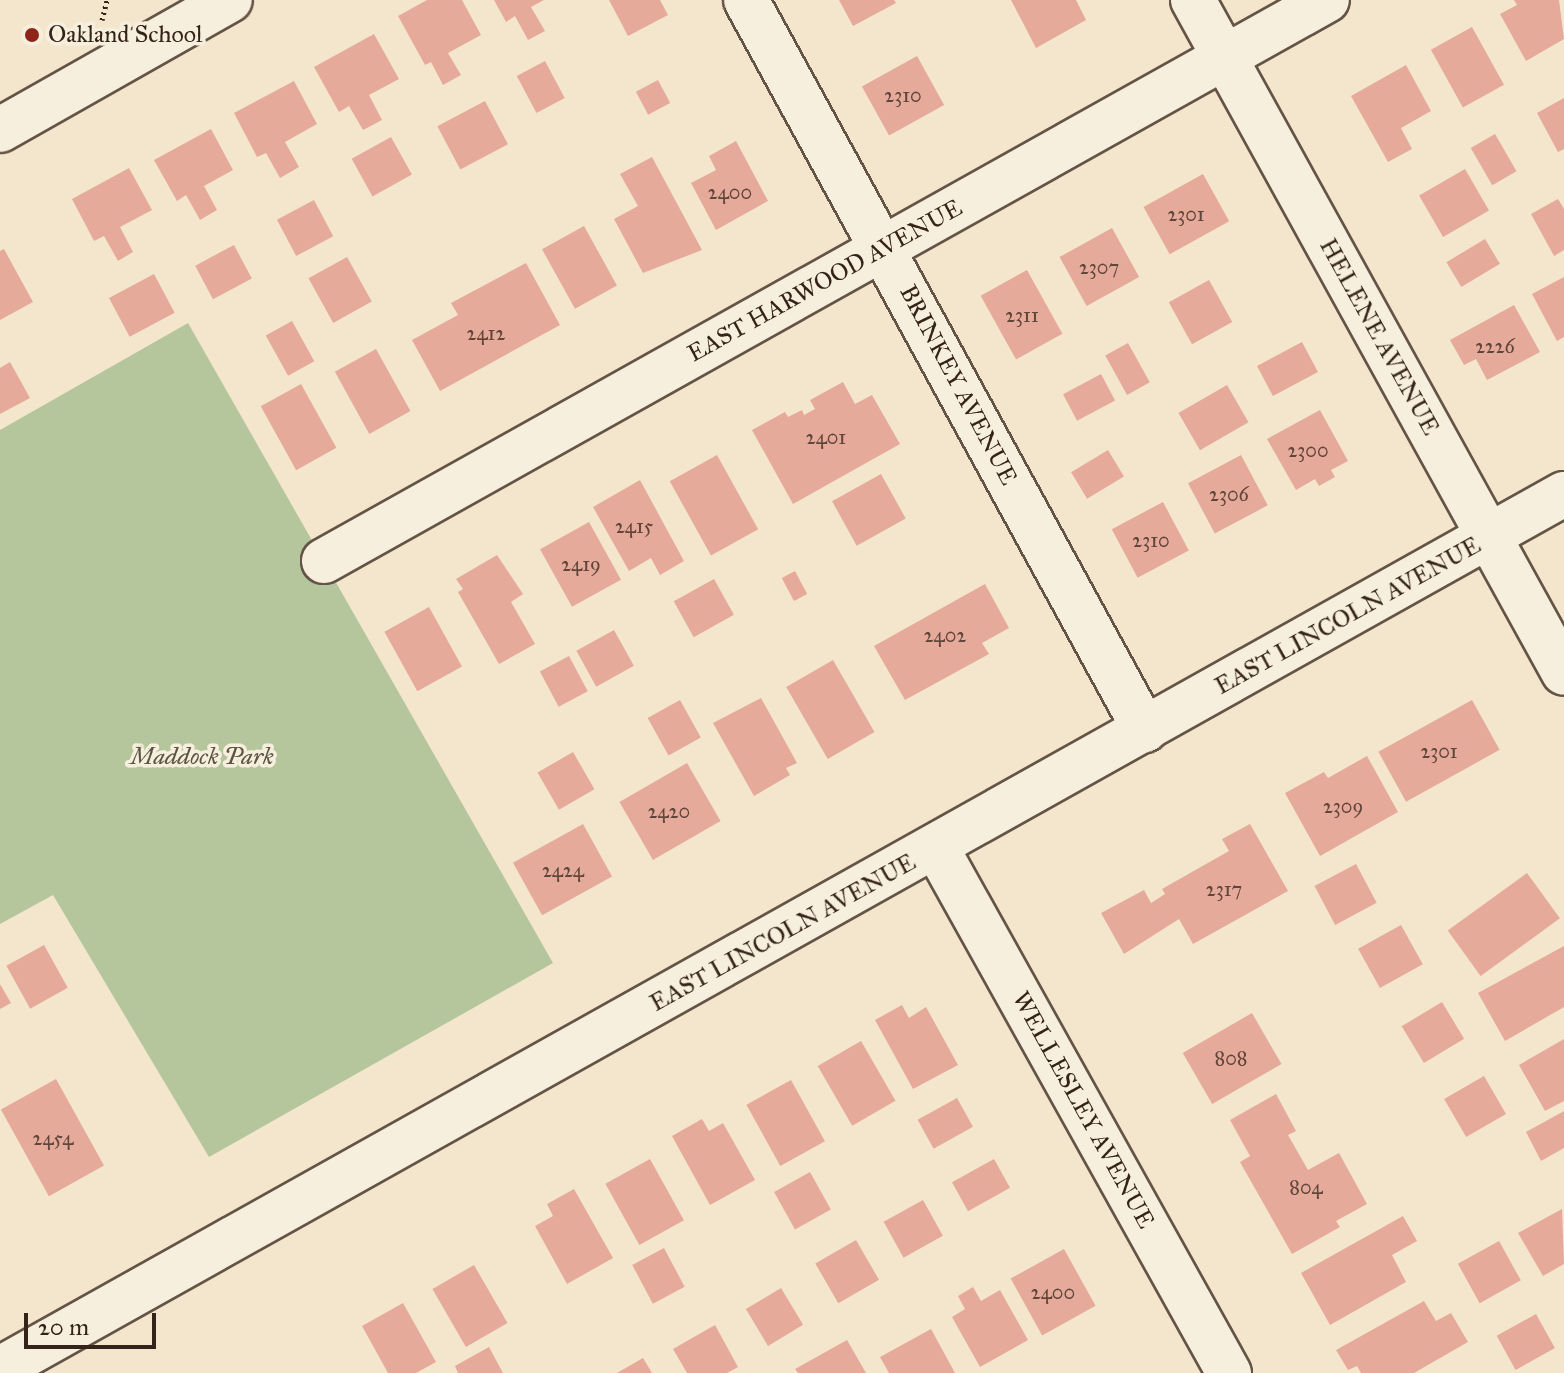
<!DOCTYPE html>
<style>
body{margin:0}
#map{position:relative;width:1564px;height:1373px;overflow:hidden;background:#f3e6cc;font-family:"IM FELL Great Primer",serif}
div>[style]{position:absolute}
.green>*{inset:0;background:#b6c69c}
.building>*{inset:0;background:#e6aa9b;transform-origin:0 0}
.path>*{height:5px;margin-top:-2.5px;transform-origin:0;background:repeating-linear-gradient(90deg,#342319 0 2px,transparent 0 6px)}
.roads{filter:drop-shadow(2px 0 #645446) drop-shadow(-2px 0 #645446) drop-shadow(0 2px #645446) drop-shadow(0 -2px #645446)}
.minor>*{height:44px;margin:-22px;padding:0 22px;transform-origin:22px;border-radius:22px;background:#f7efde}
.dots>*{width:22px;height:22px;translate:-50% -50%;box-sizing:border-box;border:4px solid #f7efde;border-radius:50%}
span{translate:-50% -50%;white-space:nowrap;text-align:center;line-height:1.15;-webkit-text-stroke:7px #f7efde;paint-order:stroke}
.number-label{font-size:20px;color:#60453a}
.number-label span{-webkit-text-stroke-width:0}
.poi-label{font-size:24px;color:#342319}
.left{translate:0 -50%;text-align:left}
.street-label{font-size:24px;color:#342319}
.park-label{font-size:24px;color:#5b5440;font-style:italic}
.scale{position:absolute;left:24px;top:1313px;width:132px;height:36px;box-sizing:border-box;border:4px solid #342319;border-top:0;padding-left:10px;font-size:24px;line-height:28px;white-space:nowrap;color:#342319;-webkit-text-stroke:6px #f7efde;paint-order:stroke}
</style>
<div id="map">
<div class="green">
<i style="clip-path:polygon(188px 323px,553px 963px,209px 1157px,53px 895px,0 924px,0 430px)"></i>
</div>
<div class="building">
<i style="clip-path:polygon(427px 0,462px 0,481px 35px,448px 53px,461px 75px,443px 85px,431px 62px,425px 65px,398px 16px)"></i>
<i style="clip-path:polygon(494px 0,544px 0,531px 7px,545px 31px,528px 40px,515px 16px,506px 22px)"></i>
<i style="clip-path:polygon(609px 0,660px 0,668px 15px,628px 36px)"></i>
<i style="clip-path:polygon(839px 0,894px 0,896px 3px,853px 26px)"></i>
<i style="clip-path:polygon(1011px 0,1076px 0,1086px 20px,1036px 48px)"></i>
<i style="clip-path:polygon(1514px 0,1559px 0,1564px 39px,1526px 61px,1500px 14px,1517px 5px)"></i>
<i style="left:1472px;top:27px;width:66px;height:47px;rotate:61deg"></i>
<i style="clip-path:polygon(374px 34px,399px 79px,369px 95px,382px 120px,363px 130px,349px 106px,339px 112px,314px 67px)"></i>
<i style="left:917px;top:56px;width:56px;height:63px;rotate:61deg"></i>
<i style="left:545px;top:61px;width:42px;height:32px;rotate:62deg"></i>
<i style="clip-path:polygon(1406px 65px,1431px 111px,1401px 128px,1412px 149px,1388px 162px,1351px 96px)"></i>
<i style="left:658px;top:80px;width:26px;height:25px;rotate:62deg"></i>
<i style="clip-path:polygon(294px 81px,317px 124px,285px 142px,299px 167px,280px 178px,266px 153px,257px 157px,234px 113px)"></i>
<i style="clip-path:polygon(1564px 98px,1564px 149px,1558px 152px,1537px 113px)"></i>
<i style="left:485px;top:101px;width:49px;height:54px;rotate:62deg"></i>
<i style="clip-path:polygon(211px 129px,233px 170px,204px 186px,217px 210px,200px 220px,186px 195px,177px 201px,154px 160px)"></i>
<i style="left:1495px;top:134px;width:43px;height:28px;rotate:60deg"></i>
<i style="left:391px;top:137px;width:43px;height:45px;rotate:61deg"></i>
<i style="clip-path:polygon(736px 141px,768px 201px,716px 230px,691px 183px,716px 170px,709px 156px)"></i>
<i style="clip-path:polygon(652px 157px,702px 250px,643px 273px,614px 219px,638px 206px,620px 174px)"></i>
<i style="clip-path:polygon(129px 168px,152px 210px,120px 227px,133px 252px,118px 261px,104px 236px,94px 241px,72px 199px)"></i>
<i style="left:1465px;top:169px;width:48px;height:53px;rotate:60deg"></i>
<i style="left:1203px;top:174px;width:54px;height:68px;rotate:61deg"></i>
<i style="clip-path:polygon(1558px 199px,1564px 209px,1564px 250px,1554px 256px,1531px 214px)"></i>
<i style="left:314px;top:200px;width:41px;height:42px;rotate:62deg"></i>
<i style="left:584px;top:226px;width:68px;height:48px;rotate:61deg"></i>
<i style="left:1112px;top:228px;width:56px;height:60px;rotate:61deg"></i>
<i style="left:1485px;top:239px;width:29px;height:45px;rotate:59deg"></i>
<i style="left:234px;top:245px;width:38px;height:44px;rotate:62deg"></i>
<i style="clip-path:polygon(4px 249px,33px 302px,0 320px,0 251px)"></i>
<i style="left:347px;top:257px;width:51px;height:44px;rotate:61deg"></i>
<i style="clip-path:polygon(526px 263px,560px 325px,440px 391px,412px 340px,458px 315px,451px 303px)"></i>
<i style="left:1027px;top:270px;width:73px;height:53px;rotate:61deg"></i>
<i style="left:154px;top:274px;width:44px;height:51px;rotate:62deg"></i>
<i style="clip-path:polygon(1564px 277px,1564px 337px,1557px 341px,1532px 294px)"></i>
<i style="left:1209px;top:280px;width:48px;height:46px;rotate:61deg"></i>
<i style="clip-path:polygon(1514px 305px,1540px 352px,1487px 380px,1476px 359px,1464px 365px,1450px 340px)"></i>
<i style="left:292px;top:321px;width:46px;height:30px;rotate:61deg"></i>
<i style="left:1302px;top:342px;width:34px;height:51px;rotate:62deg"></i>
<i style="left:1128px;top:343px;width:45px;height:26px;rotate:61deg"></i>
<i style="left:376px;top:349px;width:71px;height:47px;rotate:61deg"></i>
<i style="clip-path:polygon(10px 362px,30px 398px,0 414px,0 368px)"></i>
<i style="left:1101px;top:374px;width:30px;height:43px;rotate:62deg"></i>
<i style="clip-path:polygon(843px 382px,855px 404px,872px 395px,900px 444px,793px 504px,752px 430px,785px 412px,788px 417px,802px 410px,804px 415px,815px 409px,810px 400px)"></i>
<i style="left:301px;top:384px;width:73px;height:46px;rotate:61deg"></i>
<i style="left:1227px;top:385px;width:43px;height:56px;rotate:60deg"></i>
<i style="clip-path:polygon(1320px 410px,1348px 461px,1331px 470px,1335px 477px,1319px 486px,1315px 479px,1296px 490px,1267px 439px)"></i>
<i style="left:1108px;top:450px;width:31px;height:43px;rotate:59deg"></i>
<i style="left:717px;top:455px;width:85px;height:54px;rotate:61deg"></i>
<i style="left:1241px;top:455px;width:57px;height:60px;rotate:62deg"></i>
<i style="left:881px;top:474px;width:51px;height:56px;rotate:61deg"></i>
<i style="clip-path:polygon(640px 480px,684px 561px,660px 575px,651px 558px,629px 571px,593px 507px)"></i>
<i style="left:1163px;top:502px;width:55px;height:58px;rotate:62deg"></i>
<i style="left:589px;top:522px;width:66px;height:56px;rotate:61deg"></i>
<i style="clip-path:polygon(497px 555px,523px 594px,511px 602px,535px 644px,499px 664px,458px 592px,463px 589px,456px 579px)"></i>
<i style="left:795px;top:571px;width:26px;height:15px;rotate:62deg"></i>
<i style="left:714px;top:579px;width:41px;height:46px;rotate:61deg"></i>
<i style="clip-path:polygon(985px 584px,1009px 628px,982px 643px,989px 654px,905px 700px,874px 646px)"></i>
<i style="left:429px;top:607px;width:68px;height:51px;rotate:61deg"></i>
<i style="left:614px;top:630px;width:41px;height:43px;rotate:61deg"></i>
<i style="left:569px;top:656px;width:40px;height:33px;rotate:62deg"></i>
<i style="left:833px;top:660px;width:83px;height:54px;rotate:60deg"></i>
<i style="clip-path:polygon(761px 698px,797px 763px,786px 768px,790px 775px,754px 796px,713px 723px)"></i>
<i style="left:680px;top:700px;width:43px;height:37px;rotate:61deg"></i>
<i style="left:1472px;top:700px;width:57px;height:107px;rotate:61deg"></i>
<i style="left:573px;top:752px;width:43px;height:41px;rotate:60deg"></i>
<i style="clip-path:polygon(1367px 756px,1398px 812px,1320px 856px,1285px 793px,1324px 772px,1328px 778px)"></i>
<i style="left:687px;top:763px;width:67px;height:78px;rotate:60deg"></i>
<i style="left:583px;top:824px;width:60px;height:80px;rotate:61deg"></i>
<i style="clip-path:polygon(1250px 824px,1288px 891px,1193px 944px,1179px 919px,1124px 954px,1101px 913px,1144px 890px,1151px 903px,1165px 894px,1162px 889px,1229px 851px,1222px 839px)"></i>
<i style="left:1356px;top:864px;width:44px;height:47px;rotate:62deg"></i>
<i style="left:1527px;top:873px;width:56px;height:98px;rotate:54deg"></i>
<i style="left:1401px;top:925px;width:45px;height:49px;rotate:61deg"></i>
<i style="left:44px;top:945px;width:49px;height:43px;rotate:61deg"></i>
<i style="clip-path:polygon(1564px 946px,1564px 1007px,1505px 1041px,1478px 993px)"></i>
<i style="clip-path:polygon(0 984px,11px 1003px,0 1009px)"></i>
<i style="left:1442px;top:1002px;width:43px;height:47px;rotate:59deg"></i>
<i style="clip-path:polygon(902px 1005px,909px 1018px,926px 1007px,958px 1065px,913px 1089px,875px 1020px)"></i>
<i style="left:1252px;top:1013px;width:59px;height:80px;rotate:60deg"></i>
<i style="clip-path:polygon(1564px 1039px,1564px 1101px,1545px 1111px,1519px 1065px)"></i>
<i style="left:861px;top:1041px;width:69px;height:50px;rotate:60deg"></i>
<i style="left:1484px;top:1076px;width:44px;height:46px;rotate:60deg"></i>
<i style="left:56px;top:1079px;width:99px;height:63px;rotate:61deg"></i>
<i style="left:791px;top:1080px;width:70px;height:51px;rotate:61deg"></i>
<i style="clip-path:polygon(1276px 1094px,1296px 1131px,1288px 1135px,1308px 1170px,1339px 1153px,1367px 1204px,1336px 1221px,1340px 1227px,1292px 1254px,1240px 1162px,1250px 1156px,1230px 1120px)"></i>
<i style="left:957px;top:1098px;width:33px;height:45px;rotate:61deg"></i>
<i style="clip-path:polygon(1564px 1111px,1564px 1148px,1541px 1161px,1526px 1132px)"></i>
<i style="clip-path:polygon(702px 1119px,709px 1131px,723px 1123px,755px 1180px,710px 1205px,672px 1136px)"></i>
<i style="left:650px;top:1159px;width:70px;height:51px;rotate:61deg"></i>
<i style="left:994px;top:1159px;width:33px;height:48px;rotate:61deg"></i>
<i style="left:810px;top:1172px;width:43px;height:41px;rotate:61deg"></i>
<i style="clip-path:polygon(574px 1189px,613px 1258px,567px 1284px,535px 1226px,553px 1216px,547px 1204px)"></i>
<i style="left:923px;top:1200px;width:41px;height:45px;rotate:61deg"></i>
<i style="clip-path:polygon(1562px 1209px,1564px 1264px,1543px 1276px,1518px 1233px)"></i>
<i style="clip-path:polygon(1403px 1216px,1417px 1241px,1392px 1255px,1406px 1282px,1330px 1325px,1301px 1273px)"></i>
<i style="left:856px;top:1240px;width:46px;height:47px;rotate:60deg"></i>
<i style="left:1499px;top:1241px;width:45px;height:47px;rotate:61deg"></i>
<i style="left:664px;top:1248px;width:44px;height:36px;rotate:62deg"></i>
<i style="left:1064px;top:1249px;width:65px;height:61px;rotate:61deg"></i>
<i style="left:474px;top:1265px;width:67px;height:48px;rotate:60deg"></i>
<i style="clip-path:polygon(973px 1287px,981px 1301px,1000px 1290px,1028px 1340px,980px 1367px,952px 1317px,965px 1309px,958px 1296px)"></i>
<i style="left:781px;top:1288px;width:43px;height:41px;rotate:59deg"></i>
<i style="clip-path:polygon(1424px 1301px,1436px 1321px,1451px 1313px,1468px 1342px,1414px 1373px,1361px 1373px,1357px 1366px,1348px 1370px,1336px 1350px)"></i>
<i style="clip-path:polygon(403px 1303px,436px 1362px,416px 1373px,388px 1373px,362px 1326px)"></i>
<i style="left:1536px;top:1314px;width:39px;height:45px;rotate:61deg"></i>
<i style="clip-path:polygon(715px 1325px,738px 1367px,727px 1373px,687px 1373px,673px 1349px)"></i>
<i style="clip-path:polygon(931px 1329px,955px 1373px,889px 1373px,880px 1357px)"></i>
<i style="clip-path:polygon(847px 1340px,866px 1373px,798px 1373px,795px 1369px)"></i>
<i style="clip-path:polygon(489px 1347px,503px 1373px,458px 1373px,455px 1366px)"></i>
<i style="clip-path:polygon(643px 1358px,652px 1373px,617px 1373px)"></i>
</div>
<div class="path">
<i style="left:102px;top:20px;width:21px;rotate:-76deg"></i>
</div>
<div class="roads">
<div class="minor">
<i style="left:746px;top:0;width:832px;rotate:61.34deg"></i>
<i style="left:1193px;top:0;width:768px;rotate:61.13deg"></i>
<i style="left:0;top:130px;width:264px;rotate:-29.5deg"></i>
<i style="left:324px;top:561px;width:1149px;rotate:-29.22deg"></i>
<i style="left:936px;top:847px;width:602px;rotate:60.88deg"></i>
<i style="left:0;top:1369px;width:1792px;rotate:-29.23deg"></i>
</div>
</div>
<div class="dots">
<i style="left:32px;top:35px;background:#8f2418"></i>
</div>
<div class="number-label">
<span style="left:903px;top:95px">2310</span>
<span style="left:730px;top:192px">2400</span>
<span style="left:1186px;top:214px">2301</span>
<span style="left:1099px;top:267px">2307</span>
<span style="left:1022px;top:315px">2311</span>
<span style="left:486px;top:333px">2412</span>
<span style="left:1495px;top:346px">2226</span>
<span style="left:826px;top:437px">2401</span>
<span style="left:1308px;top:450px">2300</span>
<span style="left:1229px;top:494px">2306</span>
<span style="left:634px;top:526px">2415</span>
<span style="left:1151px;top:540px">2310</span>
<span style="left:581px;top:564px">2419</span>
<span style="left:945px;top:635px">2402</span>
<span style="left:1439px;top:751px">2301</span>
<span style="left:1343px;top:806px">2309</span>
<span style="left:669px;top:811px">2420</span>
<span style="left:563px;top:870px">2424</span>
<span style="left:1224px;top:889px">2317</span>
<span style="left:1231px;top:1058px">808</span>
<span style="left:53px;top:1138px">2454</span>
<span style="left:1306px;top:1187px">804</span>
<span style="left:1053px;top:1292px">2400</span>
</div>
<div class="poi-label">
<span class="left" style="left:48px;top:35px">Oakland School</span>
</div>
<div class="street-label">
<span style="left:825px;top:281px;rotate:-29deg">EAST HARWOOD AVENUE</span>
<span style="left:1379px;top:337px;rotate:61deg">HELENE AVENUE</span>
<span style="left:958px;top:385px;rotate:62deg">BRINKEY AVENUE</span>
<span style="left:1348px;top:616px;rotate:-29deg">EAST LINCOLN AVENUE</span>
<span style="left:783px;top:933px;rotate:-29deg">EAST LINCOLN AVENUE</span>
<span style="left:1083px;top:1110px;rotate:61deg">WELLESLEY AVENUE</span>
</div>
<div class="park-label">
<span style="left:202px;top:757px">Maddock Park</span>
</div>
<div class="scale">20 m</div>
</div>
